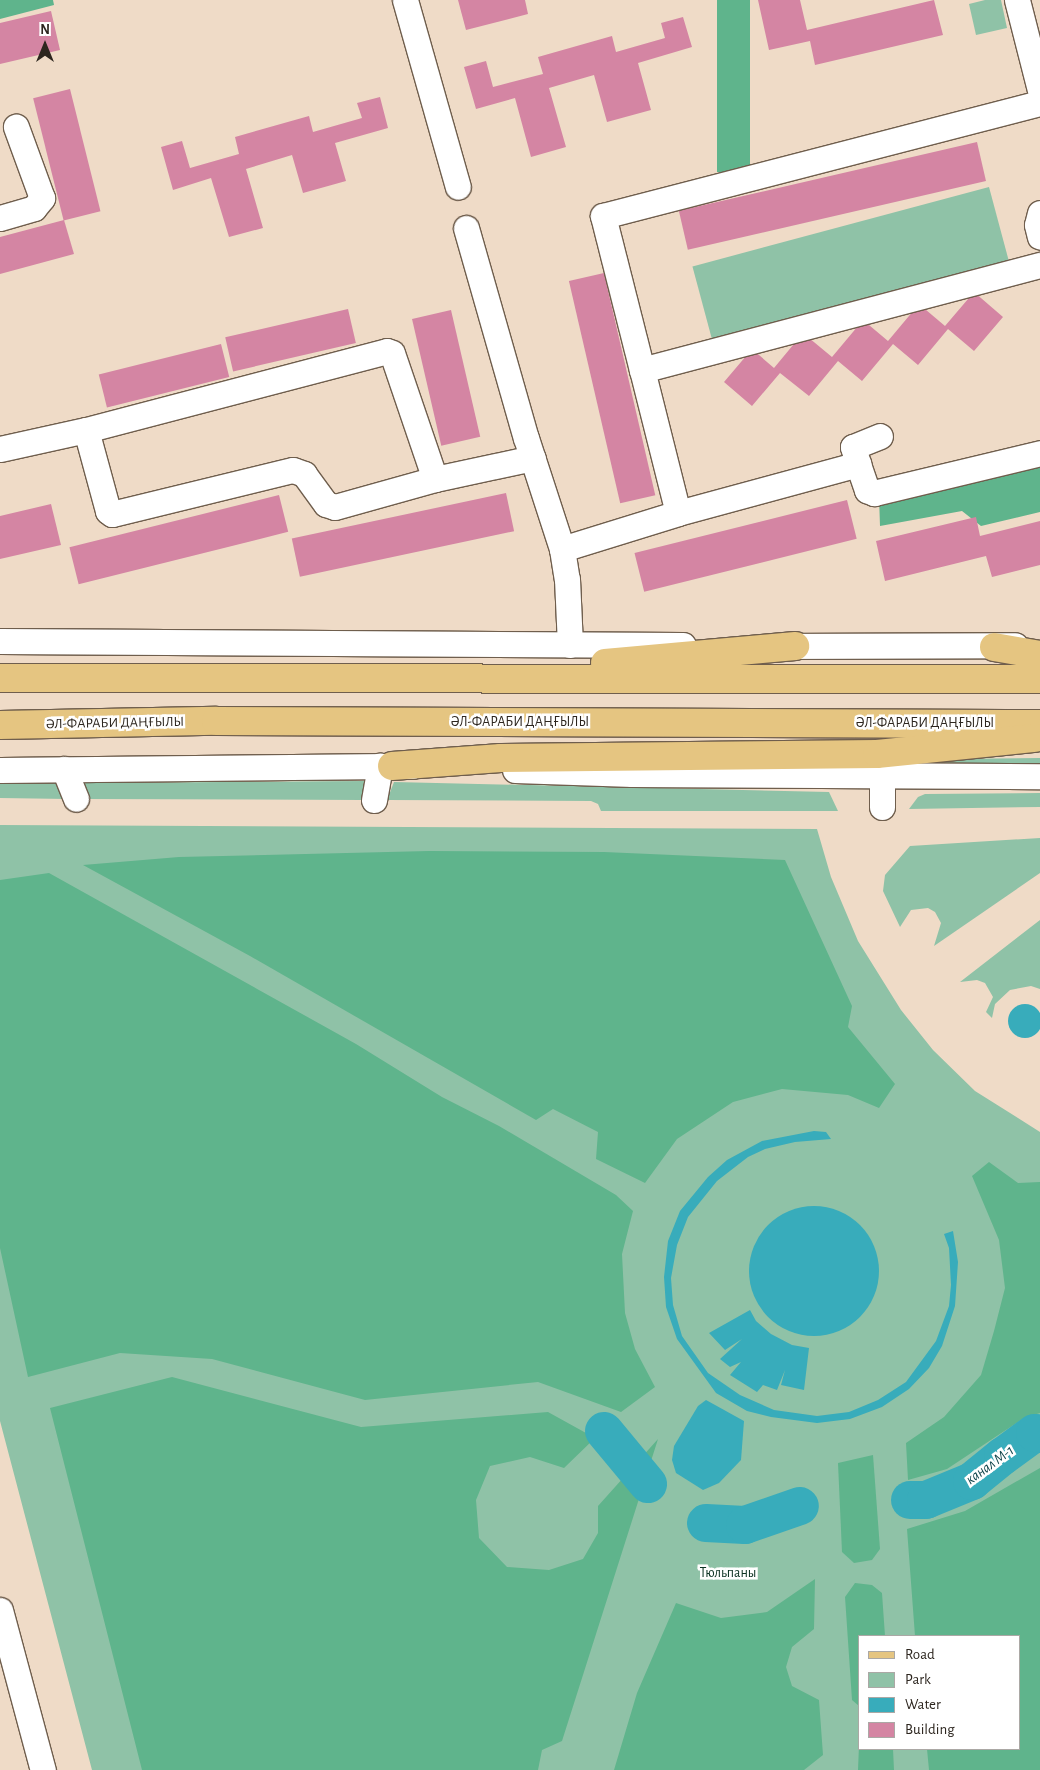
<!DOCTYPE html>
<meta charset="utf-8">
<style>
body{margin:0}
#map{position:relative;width:1040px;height:1770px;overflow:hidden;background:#efdbc7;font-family:"Alegreya Sans",sans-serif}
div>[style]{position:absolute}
.green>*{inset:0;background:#8fc2a7;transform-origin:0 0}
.forest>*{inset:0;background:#5fb48c;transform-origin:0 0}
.water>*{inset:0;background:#38acbb}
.round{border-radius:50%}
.river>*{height:38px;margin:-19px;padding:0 19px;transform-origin:19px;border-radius:19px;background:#38acbb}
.building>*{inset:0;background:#d485a3;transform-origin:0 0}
.roads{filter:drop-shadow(1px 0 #6f5e4d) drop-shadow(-1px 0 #6f5e4d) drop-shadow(0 1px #6f5e4d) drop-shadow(0 -1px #6f5e4d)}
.minor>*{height:25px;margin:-12.5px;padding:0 12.5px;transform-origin:12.5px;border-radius:12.5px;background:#fff}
.major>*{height:28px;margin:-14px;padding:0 14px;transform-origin:14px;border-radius:14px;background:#e5c581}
span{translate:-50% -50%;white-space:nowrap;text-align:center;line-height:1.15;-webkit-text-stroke:5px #fff;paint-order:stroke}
.street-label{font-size:14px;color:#2d261f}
.park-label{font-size:14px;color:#0c3222}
.water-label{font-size:15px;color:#11444a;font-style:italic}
.legend{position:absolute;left:858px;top:1635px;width:162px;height:115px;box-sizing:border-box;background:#fff;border:1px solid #aba8a5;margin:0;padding:6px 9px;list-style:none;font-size:15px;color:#2d261f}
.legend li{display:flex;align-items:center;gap:10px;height:25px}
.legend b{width:25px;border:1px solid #aba8a5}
.north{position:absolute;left:20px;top:20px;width:50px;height:50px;-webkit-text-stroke:4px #fff;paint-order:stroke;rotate:0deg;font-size:14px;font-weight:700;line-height:20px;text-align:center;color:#2d261f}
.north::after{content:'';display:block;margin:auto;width:18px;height:22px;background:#2d261f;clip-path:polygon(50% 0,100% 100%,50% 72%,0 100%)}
</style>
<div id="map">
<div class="green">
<i style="clip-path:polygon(985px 0,1001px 0,1007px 28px,976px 35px,969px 4px)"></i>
<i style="left:989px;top:187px;width:79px;height:307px;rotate:75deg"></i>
<i style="clip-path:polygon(1040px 758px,1040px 768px,654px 764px,949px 759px)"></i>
<i style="clip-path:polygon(59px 780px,67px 799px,0 798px,0 781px)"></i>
<i style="clip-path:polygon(364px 781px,363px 800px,84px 799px,79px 783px)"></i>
<i style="clip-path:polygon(394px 782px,829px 792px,838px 811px,601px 811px,598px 804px,591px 801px,387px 800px)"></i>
<i style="clip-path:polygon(1040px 793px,1040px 807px,909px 809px,918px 797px,925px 794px)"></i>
<i style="clip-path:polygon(evenodd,0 825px,817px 829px,831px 877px,858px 941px,901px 1010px,933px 1050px,975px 1091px,1040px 1132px,1040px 1770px,92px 1770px,0 1421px,0 825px,859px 1636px,1019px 1636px,1019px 1749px,859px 1749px,859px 1636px)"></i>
<i style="clip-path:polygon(1040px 838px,1040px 873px,934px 946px,941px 923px,935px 912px,928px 908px,911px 910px,900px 927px,883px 891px,885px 875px,910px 846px)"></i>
<i style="clip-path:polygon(1040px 920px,1040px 989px,1031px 986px,1010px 990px,995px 1004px,992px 1018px,986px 1012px,993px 997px,985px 983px,977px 980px,960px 982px)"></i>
</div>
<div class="forest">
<i style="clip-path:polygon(0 0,53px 0,54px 5px,0 19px)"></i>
<i style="left:717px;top:0;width:33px;height:172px"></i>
<i style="clip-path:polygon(1040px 460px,1040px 512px,981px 526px,962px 511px,880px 526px,879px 496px)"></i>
<i style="clip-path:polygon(429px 851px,604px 852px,785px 860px,852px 1006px,848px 1027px,895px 1084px,879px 1108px,848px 1095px,782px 1089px,733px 1102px,677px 1139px,645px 1183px,596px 1159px,598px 1132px,553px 1109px,536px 1120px,250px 956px,83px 865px,179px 857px)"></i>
<i style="clip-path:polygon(49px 873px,356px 1044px,442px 1097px,499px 1126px,616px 1195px,633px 1211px,622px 1254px,625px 1313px,635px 1349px,655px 1387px,621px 1412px,538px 1382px,365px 1400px,212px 1359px,120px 1353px,28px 1377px,0 1248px,0 880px)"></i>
<i style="clip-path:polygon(989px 1162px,1018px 1183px,1040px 1182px,1040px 1413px,1024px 1418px,947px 1469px,908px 1480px,906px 1443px,944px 1417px,981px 1375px,994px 1331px,1005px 1288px,999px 1240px,972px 1176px)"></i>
<i style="clip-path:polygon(172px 1377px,361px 1427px,548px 1412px,595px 1438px,564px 1468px,530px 1457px,490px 1466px,476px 1500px,479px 1538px,507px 1567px,549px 1570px,583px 1559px,598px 1533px,598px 1506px,658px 1439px,562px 1741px,542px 1750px,538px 1770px,142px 1770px,50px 1408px)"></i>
<i style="clip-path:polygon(873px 1455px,880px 1549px,872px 1560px,854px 1563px,842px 1552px,838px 1463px)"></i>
<i style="clip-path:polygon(1040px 1468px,1040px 1770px,929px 1770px,927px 1749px,1019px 1749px,1019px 1636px,915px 1636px,907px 1529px,965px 1511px)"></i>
<i style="clip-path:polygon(815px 1579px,814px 1629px,792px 1647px,786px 1667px,792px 1686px,819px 1700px,823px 1755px,804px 1770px,614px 1770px,637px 1693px,676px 1603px,721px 1618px,767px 1612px)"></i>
<i style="clip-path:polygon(855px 1583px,872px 1585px,882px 1593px,885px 1636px,859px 1636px,859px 1706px,852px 1700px,845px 1597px)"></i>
<i style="clip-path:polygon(859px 1745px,859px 1749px,893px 1749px,894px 1770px,858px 1770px)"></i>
</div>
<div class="water">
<i class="round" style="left:1008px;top:1004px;width:34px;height:34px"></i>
<i style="clip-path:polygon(814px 1131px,826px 1132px,831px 1139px,795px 1142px,765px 1149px,748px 1157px,717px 1181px,688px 1217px,677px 1245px,671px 1278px,673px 1305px,682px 1336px,708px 1373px,740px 1395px,774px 1410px,817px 1416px,849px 1412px,878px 1400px,906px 1382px,936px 1341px,949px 1306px,951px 1285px,949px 1248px,944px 1234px,953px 1231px,958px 1262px,955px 1306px,942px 1346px,929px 1368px,909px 1389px,882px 1407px,850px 1419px,817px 1423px,771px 1417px,747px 1411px,716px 1393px,677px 1339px,666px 1307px,664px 1277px,668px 1241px,680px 1211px,708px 1177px,727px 1160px,762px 1141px)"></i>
<i class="round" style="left:749px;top:1206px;width:130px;height:130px"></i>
<i style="clip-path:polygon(750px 1310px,756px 1321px,771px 1334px,792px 1345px,809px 1348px,804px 1390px,781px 1385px,785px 1370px,777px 1390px,763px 1385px,757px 1392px,730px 1375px,741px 1362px,730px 1367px,720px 1359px,742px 1339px,725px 1350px,709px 1333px)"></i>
<i style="clip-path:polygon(706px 1400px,744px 1421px,741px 1460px,719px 1483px,703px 1490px,676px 1473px,672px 1460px,674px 1446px,698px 1406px)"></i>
</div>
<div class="river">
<i style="left:604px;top:1431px;width:69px;rotate:50.3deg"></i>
<i style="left:910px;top:1500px;width:16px"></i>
<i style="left:926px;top:1500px;width:50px;rotate:-22.4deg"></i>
<i style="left:972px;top:1481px;width:40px;rotate:-39deg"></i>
<i style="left:1003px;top:1456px;width:39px;rotate:-36deg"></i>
<i style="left:1035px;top:1433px;width:5px;rotate:11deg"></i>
<i style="left:706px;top:1523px;width:39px;rotate:3deg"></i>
<i style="left:745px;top:1525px;width:58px;rotate:-19.1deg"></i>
</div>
<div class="building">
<i style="clip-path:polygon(458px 0,525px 0,528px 14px,466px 30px)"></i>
<i style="clip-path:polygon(758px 0,800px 0,807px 30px,934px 0,943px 35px,815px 65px,810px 41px,769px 50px)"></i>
<i style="clip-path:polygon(51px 11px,60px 50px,0 64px,0 23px)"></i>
<i style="clip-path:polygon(683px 17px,692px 47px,638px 63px,651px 110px,607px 122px,594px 75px,549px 88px,566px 147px,531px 157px,515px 98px,476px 109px,464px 67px,486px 61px,493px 87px,543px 74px,538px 57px,612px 36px,616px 52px,665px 38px,661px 23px)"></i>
<i style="left:70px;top:89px;width:126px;height:38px;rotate:76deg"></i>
<i style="clip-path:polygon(380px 97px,388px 128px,335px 143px,346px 181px,303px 193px,292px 155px,246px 169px,263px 228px,229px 237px,211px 178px,173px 190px,161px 147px,182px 141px,190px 168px,239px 154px,235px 137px,309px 116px,313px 132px,362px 118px,357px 103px)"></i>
<i style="left:977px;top:142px;width:40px;height:306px;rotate:77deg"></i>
<i style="clip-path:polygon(64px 220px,74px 254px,0 274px,0 237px)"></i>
<i style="left:604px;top:273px;width:228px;height:36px;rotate:77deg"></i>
<i style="clip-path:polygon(974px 292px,1003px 317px,974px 351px,948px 329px,918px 365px,893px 344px,862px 381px,838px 361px,809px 396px,780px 373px,752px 406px,724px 382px,752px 349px,774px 368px,803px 333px,832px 357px,863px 320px,888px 341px,919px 304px,945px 326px)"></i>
<i style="left:348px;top:309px;width:35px;height:126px;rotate:77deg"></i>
<i style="left:451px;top:310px;width:130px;height:40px;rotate:77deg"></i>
<i style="left:221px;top:344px;width:34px;height:126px;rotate:76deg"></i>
<i style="left:506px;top:493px;width:39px;height:219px;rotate:78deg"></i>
<i style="left:279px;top:495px;width:38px;height:216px;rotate:76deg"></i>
<i style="left:847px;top:500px;width:40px;height:219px;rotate:76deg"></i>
<i style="clip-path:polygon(51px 504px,61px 545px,0 559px,0 516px)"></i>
<i style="clip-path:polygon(976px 517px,980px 536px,1040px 521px,1040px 565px,992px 577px,986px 556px,885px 581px,876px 541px)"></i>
</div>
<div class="roads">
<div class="minor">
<i style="left:405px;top:0;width:194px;rotate:74.2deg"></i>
<i style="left:1017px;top:0;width:93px;rotate:75.7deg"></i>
<i style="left:1040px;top:213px;width:12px;rotate:104deg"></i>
<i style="left:1037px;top:225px;width:12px;rotate:76deg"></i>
<i style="left:0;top:218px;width:35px;rotate:-16deg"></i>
<i style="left:34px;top:208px;width:13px;rotate:-51deg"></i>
<i style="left:42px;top:198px;width:76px;rotate:-110.1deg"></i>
<i style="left:466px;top:228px;width:218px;rotate:74.1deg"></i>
<i style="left:526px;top:438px;width:117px;rotate:72deg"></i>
<i style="left:562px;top:549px;width:30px;rotate:81deg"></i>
<i style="left:567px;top:579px;width:66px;rotate:87.4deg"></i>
<i style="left:642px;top:370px;width:159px;rotate:-104.2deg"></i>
<i style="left:603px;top:216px;width:451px;rotate:-14.5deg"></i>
<i style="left:86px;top:430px;width:311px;rotate:-14.7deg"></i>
<i style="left:387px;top:351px;width:5px;rotate:22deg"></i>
<i style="left:392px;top:353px;width:133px;rotate:71.2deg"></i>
<i style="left:0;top:449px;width:88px;rotate:-12.5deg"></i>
<i style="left:86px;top:430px;width:84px;rotate:74.8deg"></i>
<i style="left:108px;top:511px;width:5px;rotate:37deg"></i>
<i style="left:112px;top:514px;width:186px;rotate:-13.7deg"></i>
<i style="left:293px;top:470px;width:12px;rotate:20deg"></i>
<i style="left:304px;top:474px;width:37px;rotate:54deg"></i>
<i style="left:326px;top:504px;width:9px;rotate:18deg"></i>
<i style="left:335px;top:507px;width:104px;rotate:-15.6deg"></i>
<i style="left:435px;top:479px;width:100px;rotate:-12.1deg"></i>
<i style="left:858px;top:464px;width:18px;rotate:-106deg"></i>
<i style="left:853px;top:447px;width:29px;rotate:-22deg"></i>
<i style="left:678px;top:513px;width:147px;rotate:-104.1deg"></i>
<i style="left:642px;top:370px;width:412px;rotate:-14.8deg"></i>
<i style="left:562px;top:549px;width:121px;rotate:-17.2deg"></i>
<i style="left:678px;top:513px;width:187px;rotate:-15.2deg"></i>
<i style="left:858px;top:464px;width:28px;rotate:71deg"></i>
<i style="left:867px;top:490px;width:8px;rotate:23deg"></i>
<i style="left:874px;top:493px;width:171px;rotate:-13.5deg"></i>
<i style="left:0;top:641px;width:683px;rotate:0.34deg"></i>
<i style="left:775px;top:646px;width:240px;rotate:-0.2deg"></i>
<i style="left:64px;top:769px;width:32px;rotate:68deg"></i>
<i style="left:0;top:770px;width:413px;rotate:-0.6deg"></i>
<i style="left:515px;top:770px;width:117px;rotate:2deg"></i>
<i style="left:632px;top:774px;width:408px;rotate:0.3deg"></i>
<i style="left:374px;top:800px;width:35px;rotate:-80deg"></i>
<i style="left:882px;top:807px;width:32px;rotate:-90deg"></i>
<i style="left:0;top:1610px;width:166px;rotate:75deg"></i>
</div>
<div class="major">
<i style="left:994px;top:647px;width:47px;rotate:9.9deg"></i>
<i style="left:605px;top:663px;width:191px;rotate:-5.1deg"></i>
<i style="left:0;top:678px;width:1040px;rotate:0.06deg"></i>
<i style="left:0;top:725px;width:216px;rotate:-1.1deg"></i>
<i style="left:216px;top:721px;width:824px;rotate:0.21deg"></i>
<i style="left:392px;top:766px;width:109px;rotate:-4.2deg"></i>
<i style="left:501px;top:758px;width:376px;rotate:-0.6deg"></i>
<i style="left:877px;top:754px;width:159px;rotate:-5.8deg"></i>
</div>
</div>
<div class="street-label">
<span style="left:520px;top:722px">ӘЛ-ФАРАБИ ДАҢҒЫЛЫ</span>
<span style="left:115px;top:723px;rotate:-1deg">ӘЛ-ФАРАБИ ДАҢҒЫЛЫ</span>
<span style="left:925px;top:723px">ӘЛ-ФАРАБИ ДАҢҒЫЛЫ</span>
</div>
<div class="park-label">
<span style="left:728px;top:1573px">Тюльпаны</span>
</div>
<div class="water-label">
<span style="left:990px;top:1465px;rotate:-36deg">канал М-1</span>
</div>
<ul class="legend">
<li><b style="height:6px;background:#e5c581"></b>Road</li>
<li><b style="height:14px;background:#8fc2a7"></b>Park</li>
<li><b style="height:14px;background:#38acbb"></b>Water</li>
<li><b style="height:14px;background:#d485a3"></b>Building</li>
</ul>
<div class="north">N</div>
</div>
